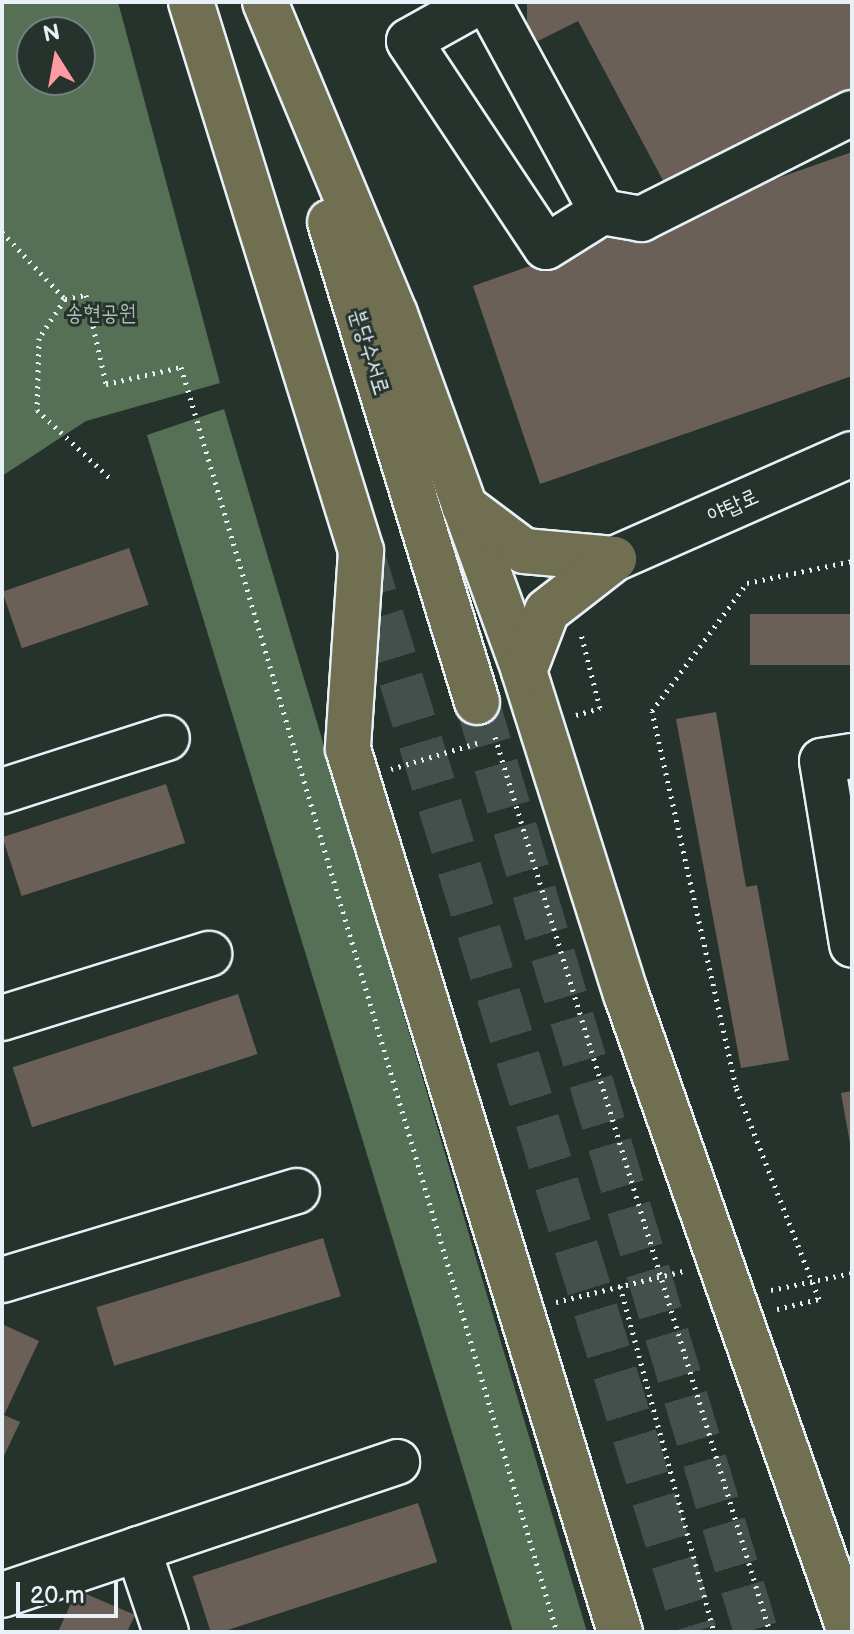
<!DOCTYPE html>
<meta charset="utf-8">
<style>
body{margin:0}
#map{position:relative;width:854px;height:1634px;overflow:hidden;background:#26332d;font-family:"Balsamiq Sans","Poor Story",sans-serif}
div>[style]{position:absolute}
.green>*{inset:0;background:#567056}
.building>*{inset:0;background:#6b6057;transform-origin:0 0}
.highway-tunnel>*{height:44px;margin-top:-22px;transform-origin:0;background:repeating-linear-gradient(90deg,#43504b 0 44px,transparent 0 66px)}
.path>*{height:5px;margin-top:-2.5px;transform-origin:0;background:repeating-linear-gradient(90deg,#e8f1f8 0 2px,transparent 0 8px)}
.roads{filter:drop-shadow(2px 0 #e8f1f8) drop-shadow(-2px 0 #e8f1f8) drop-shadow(0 2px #e8f1f8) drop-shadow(0 -2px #e8f1f8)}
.minor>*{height:44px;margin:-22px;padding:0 22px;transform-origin:22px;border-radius:22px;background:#26332d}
.highway>*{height:44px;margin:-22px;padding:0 22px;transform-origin:22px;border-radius:22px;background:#706f52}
span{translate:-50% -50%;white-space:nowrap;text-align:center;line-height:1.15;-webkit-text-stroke:6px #26332d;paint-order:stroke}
.park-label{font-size:22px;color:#aebdb7}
.street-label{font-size:22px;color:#e8f1f8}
.frame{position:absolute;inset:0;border:4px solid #e8f1f8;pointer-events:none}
.north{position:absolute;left:16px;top:16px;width:80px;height:80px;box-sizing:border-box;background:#26332d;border:2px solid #747f7e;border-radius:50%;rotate:349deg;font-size:22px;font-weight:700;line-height:32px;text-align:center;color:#e8f1f8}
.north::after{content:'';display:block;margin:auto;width:28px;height:36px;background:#ff9aa2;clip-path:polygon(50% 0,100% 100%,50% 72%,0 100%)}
.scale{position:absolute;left:16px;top:1582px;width:102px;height:36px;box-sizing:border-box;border:4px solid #e8f1f8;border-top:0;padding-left:10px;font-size:24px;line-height:28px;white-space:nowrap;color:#e8f1f8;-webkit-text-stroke:6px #26332d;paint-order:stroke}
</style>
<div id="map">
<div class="green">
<i style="clip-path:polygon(evenodd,2px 2px,118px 2px,220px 383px,86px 421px,2px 476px,2px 2px,32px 32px,80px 32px,80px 80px,32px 80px,32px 32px)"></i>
<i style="clip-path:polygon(224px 409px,587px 1632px,513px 1632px,147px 435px)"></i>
</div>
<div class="building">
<i style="clip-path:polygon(527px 2px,852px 2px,852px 90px,668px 190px,578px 21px,538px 41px,527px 24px)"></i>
<i style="clip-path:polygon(852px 152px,852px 376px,540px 484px,473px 286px)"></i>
<i style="left:129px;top:548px;width:60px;height:134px;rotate:71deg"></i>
<i style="left:852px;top:614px;width:51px;height:102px;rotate:90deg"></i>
<i style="clip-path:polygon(716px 712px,746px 887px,757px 885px,789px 1060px,741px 1068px,676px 719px)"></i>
<i style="left:166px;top:784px;width:62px;height:172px;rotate:72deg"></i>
<i style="left:238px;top:994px;width:63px;height:237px;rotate:72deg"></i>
<i style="clip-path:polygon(852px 1091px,852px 1143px,850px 1143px,841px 1093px)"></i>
<i style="left:323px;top:1238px;width:61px;height:237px;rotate:73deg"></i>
<i style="clip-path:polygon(2px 1324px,39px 1341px,4px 1415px,20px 1422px,2px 1460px)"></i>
<i style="left:418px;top:1503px;width:62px;height:237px;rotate:72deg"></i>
<i style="clip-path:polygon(77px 1590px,135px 1615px,127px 1632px,58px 1632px)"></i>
</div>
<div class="highway-tunnel">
<i style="left:362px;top:553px;width:1129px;rotate:72.85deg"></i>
<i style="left:477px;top:702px;width:971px;rotate:73.3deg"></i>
</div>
<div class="path">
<i style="left:2px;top:232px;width:92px;rotate:46.8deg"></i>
<i style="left:65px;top:299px;width:47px;rotate:123.7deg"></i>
<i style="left:39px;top:338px;width:72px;rotate:91.6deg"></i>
<i style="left:37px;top:410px;width:101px;rotate:43deg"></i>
<i style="left:65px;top:299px;width:21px;rotate:-11deg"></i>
<i style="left:86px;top:295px;width:91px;rotate:77.3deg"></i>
<i style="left:106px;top:384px;width:77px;rotate:-12.8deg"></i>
<i style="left:181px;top:367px;width:1320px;rotate:73.45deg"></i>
<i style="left:576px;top:715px;width:25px;rotate:-16deg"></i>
<i style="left:600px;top:708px;width:76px;rotate:-104.4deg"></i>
<i style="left:495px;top:737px;width:936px;rotate:72.92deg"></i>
<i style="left:391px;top:769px;width:90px;rotate:-16.8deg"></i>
<i style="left:620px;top:1286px;width:359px;rotate:74.8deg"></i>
<i style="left:771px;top:1290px;width:83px;rotate:-11.9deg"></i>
<i style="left:556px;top:1302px;width:131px;rotate:-13.7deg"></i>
<i style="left:777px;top:1309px;width:43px;rotate:-13.4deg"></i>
<i style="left:819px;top:1299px;width:228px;rotate:-111.4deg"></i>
<i style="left:736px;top:1087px;width:385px;rotate:-102.6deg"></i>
<i style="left:652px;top:711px;width:159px;rotate:-53.4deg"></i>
<i style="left:747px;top:583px;width:107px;rotate:-11.8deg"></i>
</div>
<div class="roads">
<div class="minor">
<i style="left:479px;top:2px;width:80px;rotate:150.9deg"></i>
<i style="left:409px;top:41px;width:247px;rotate:56.4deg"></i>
<i style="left:546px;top:247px;width:66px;rotate:-32deg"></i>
<i style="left:488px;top:2px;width:239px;rotate:61.5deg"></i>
<i style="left:602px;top:212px;width:40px;rotate:10deg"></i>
<i style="left:641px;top:219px;width:236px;rotate:-26.7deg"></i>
<i style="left:614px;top:559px;width:260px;rotate:-23.8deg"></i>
<i style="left:852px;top:756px;width:30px;rotate:171deg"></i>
<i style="left:822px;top:761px;width:186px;rotate:80.7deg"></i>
<i style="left:2px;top:791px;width:173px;rotate:-17.8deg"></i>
<i style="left:2px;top:1018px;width:217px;rotate:-17.2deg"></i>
<i style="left:2px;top:1280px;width:308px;rotate:-16.8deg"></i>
<i style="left:138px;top:1549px;width:88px;rotate:71.4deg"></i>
<i style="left:2px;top:1595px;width:417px;rotate:-18.6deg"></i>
</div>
<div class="highway">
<i style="left:191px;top:2px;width:575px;rotate:72.79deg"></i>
<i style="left:361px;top:551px;width:198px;rotate:93.8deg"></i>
<i style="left:348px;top:749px;width:924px;rotate:72.88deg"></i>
<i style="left:265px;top:2px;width:338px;rotate:67.4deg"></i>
<i style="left:395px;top:314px;width:380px;rotate:70.1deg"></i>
<i style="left:524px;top:671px;width:339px;rotate:72.5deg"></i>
<i style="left:626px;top:994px;width:676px;rotate:70.65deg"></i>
<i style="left:330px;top:222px;width:502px;rotate:72.97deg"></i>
<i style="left:464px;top:506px;width:75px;rotate:36.9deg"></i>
<i style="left:524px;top:551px;width:90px;rotate:5.1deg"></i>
<i style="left:524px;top:671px;width:64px;rotate:-69deg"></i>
<i style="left:547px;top:611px;width:85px;rotate:-37.8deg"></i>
</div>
</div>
<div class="park-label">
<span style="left:101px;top:314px">송현공원</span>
</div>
<div class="street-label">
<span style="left:369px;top:352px;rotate:73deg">분당수서로</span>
<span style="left:733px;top:506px;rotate:-24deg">야탑로</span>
</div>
<div class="frame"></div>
<div class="north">N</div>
<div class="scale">20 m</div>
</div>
